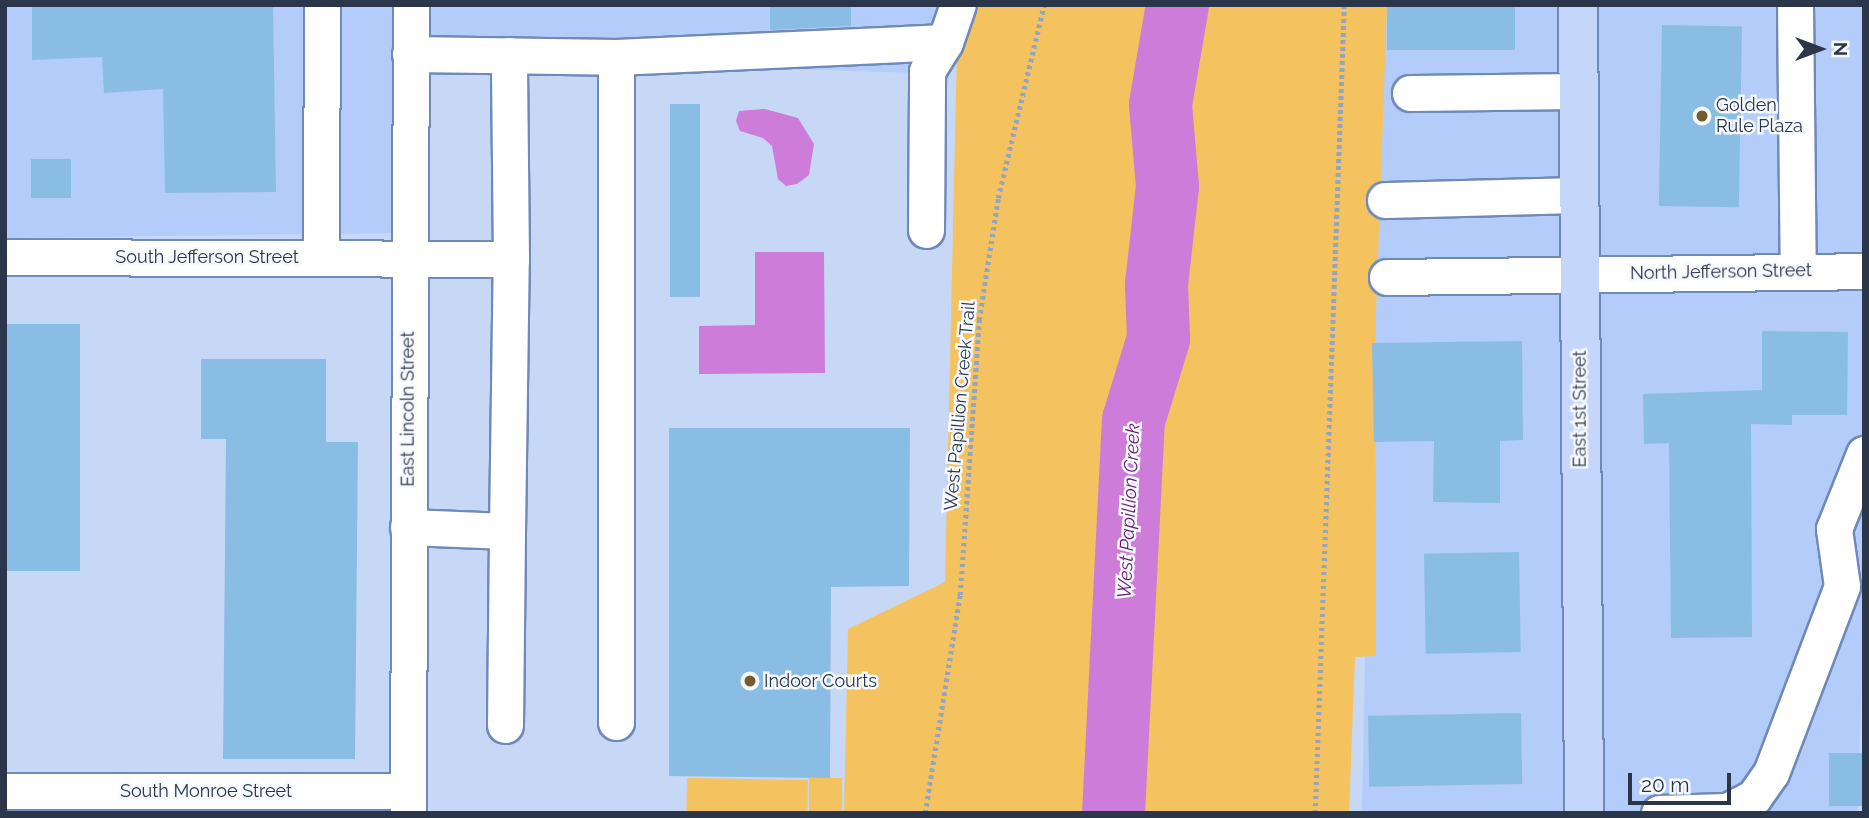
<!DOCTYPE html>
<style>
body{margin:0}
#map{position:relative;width:1869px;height:818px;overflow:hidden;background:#c7d8f7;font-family:Raleway,sans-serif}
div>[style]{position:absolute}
.built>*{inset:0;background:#b3ccfa}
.green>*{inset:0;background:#f4c25e;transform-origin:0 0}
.water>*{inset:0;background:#cd7cd9}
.river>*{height:63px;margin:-31.5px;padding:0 31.5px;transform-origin:31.5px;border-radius:31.5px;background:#cd7cd9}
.building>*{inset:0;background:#8abde4;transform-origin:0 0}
.path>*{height:4.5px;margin-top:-2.25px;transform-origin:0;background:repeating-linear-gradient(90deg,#95a4bf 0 3.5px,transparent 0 7px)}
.roads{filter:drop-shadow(2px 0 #6f89b8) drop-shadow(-2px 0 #6f89b8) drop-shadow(0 2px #6f89b8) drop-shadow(0 -2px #6f89b8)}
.minor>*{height:35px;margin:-17.5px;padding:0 17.5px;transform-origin:17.5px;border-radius:17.5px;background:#fff}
.major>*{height:38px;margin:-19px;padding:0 19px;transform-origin:19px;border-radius:19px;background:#c4d7fb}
.dots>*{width:19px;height:19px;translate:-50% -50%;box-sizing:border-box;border:4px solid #f6f9fe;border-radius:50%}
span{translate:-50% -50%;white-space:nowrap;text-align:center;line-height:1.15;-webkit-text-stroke:5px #f6f9fe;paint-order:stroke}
.poi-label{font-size:18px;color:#2b364a}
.left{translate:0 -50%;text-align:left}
.street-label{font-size:18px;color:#2b364a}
.water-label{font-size:19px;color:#651b70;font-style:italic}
.frame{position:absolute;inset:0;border:7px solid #2b364a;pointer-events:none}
.north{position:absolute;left:1785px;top:14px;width:70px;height:70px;-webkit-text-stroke:5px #f6f9fe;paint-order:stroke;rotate:90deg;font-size:19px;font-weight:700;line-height:28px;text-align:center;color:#2b364a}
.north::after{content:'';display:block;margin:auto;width:24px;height:32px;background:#2b364a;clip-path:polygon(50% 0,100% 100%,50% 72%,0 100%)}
.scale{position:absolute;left:1628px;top:773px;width:103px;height:32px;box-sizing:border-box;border:4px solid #2b364a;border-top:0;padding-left:9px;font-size:21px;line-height:24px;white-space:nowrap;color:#2b364a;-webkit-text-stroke:5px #f6f9fe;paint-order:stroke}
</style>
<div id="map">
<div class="built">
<i style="clip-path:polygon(5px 5px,953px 5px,950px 74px,392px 57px,392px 233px,5px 238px)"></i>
<i style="clip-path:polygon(1378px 5px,1864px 5px,1864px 593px,1858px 813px,1362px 813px)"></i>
</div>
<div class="green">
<i style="clip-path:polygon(958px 5px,1387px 5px,1375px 343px,1376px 656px,1355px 657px,1349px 813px,844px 813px,848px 629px,945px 582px)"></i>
<i style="left:687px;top:778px;width:121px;height:35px;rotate:1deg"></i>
<i style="left:809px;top:778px;width:33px;height:35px"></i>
</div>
<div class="water">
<i style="clip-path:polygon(765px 109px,798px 118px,814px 144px,809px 175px,797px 184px,786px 186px,778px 179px,772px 146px,763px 138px,740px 131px,736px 121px,739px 111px)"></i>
<i style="clip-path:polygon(755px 252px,824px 252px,825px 373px,699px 374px,699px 326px,755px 325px)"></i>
</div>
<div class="river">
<i style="left:1113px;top:813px;width:394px;rotate:-87.1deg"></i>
<i style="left:1133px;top:420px;width:86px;rotate:-73deg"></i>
<i style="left:1158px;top:338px;width:54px;rotate:-92.1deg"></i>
<i style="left:1156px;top:284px;width:99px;rotate:-83.6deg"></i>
<i style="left:1167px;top:186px;width:82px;rotate:-94.9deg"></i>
<i style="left:1160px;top:104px;width:100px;rotate:-80.3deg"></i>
</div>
<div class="building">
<i style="clip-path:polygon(32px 5px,273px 5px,276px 192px,165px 193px,163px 89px,104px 93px,102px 57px,32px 60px)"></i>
<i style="clip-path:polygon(770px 5px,851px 5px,851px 26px,770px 30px)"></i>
<i style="left:1387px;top:5px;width:128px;height:45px"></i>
<i style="left:1662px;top:25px;width:80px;height:181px;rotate:1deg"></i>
<i style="left:670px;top:104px;width:30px;height:193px"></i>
<i style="left:31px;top:159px;width:40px;height:39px"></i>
<i style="left:5px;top:324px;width:75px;height:247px"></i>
<i style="clip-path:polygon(1762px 331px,1848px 332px,1847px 415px,1792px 415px,1792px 425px,1751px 424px,1752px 637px,1671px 638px,1669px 443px,1644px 444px,1643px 394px,1762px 390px)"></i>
<i style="clip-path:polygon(1522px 341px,1523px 440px,1500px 441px,1500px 503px,1433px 502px,1434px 441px,1374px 442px,1372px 343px)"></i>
<i style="clip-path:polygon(201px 359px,326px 359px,326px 442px,358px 442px,355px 759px,223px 759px,226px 439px,201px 439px)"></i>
<i style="clip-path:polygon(669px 428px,910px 428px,909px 586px,831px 587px,830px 778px,669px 776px)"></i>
<i style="left:1519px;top:552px;width:100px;height:95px;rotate:89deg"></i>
<i style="left:1521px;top:713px;width:71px;height:153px;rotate:89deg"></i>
<i style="left:1864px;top:753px;width:53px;height:35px;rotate:90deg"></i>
</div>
<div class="path">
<i style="left:925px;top:813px;width:221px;rotate:-80.9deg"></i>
<i style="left:960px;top:595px;width:276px;rotate:-86deg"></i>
<i style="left:979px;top:320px;width:123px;rotate:-81.1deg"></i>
<i style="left:998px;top:198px;width:198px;rotate:-76.6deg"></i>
<i style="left:1315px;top:813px;width:809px;rotate:-87.94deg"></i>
</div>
<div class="roads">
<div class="minor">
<i style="left:1795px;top:5px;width:266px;rotate:89.4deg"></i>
<i style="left:410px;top:54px;width:206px;rotate:0.8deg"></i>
<i style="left:616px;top:57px;width:329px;rotate:-2.6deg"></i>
<i style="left:1410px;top:93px;width:169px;rotate:-0.7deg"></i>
<i style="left:1385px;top:200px;width:194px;rotate:-1.5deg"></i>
<i style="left:926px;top:230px;width:159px;rotate:-89.6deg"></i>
<i style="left:927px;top:71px;width:34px;rotate:-58deg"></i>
<i style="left:945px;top:42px;width:39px;rotate:-71deg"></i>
<i style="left:5px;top:257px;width:506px;rotate:0.23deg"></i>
<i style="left:511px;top:259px;width:204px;rotate:-90.6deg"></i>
<i style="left:321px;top:257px;width:252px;rotate:-89.8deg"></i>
<i style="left:1387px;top:277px;width:477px;rotate:-0.7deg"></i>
<i style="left:408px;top:527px;width:99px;rotate:2.3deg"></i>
<i style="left:507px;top:531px;width:272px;rotate:-89.2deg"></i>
<i style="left:616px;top:722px;width:665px;rotate:-90deg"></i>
<i style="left:505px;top:725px;width:194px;rotate:-89.4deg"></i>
<i style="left:5px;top:791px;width:403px"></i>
<i style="left:408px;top:813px;width:808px;rotate:-89.79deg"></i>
<i style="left:1659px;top:813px;width:68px;rotate:-1.7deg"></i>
<i style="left:1727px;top:811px;width:30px;rotate:-27deg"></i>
<i style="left:1754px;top:797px;width:29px;rotate:-55deg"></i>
<i style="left:1771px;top:773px;width:200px;rotate:-69.2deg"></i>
<i style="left:1842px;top:586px;width:58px;rotate:-98deg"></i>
<i style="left:1834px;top:529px;width:81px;rotate:-68.2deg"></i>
</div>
<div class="major">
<i style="left:1578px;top:5px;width:808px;rotate:89.57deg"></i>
</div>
</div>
<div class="dots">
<i style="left:1702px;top:116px;background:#765d2e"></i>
<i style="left:750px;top:681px;background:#765d2e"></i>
</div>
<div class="poi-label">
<span class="left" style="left:1716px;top:116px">Golden<br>Rule Plaza</span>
<span class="left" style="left:764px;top:681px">Indoor Courts</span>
</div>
<div class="street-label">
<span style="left:207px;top:257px">South Jefferson Street</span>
<span style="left:1721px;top:272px;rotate:-1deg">North Jefferson Street</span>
<span style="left:960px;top:406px;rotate:-85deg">West Papillion Creek Trail</span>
<span style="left:408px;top:409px;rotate:-90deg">East Lincoln Street</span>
<span style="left:1580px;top:409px;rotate:-90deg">East 1st Street</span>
<span style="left:206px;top:791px">South Monroe Street</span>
</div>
<div class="water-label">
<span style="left:1129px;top:511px;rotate:-87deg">West Papillion Creek</span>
</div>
<div class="frame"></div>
<div class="north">N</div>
<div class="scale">20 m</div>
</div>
